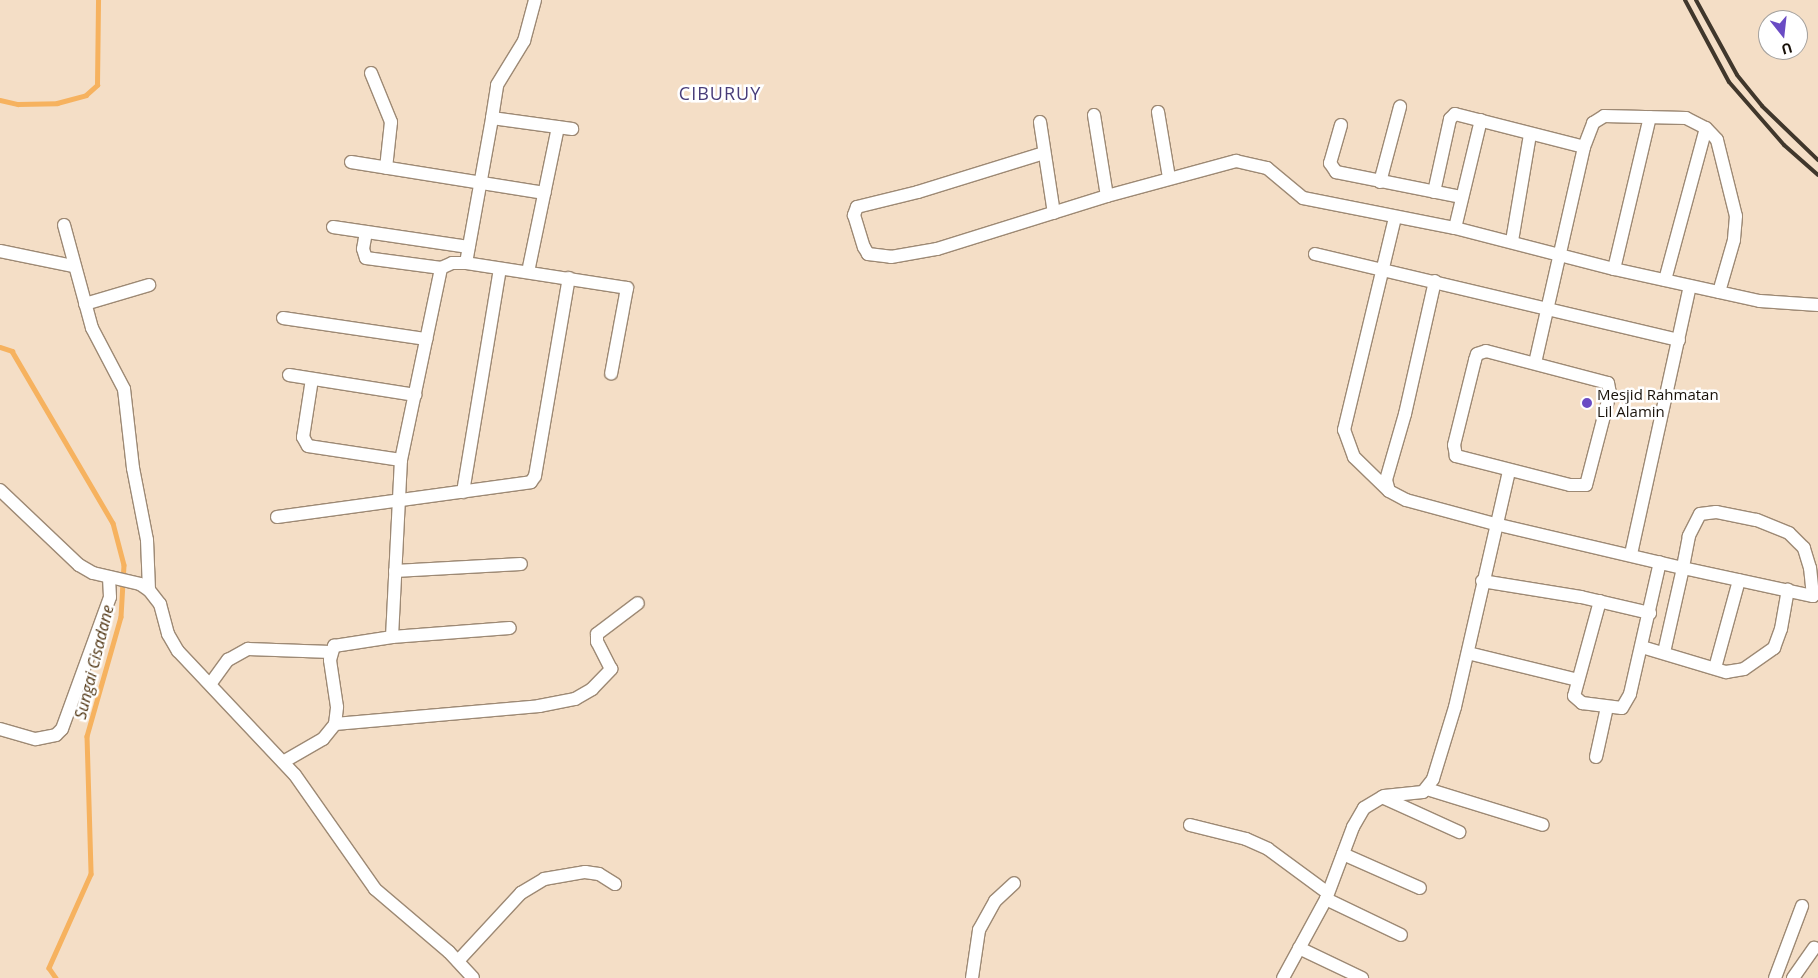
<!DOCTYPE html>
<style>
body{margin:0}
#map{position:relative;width:1818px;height:978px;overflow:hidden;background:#f4dec6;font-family:"Open Sans",sans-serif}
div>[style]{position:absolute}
.stream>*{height:4.5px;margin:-2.25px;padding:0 2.25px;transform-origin:2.25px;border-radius:2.25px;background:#f6b25f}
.roads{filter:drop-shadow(1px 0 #9d8974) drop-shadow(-1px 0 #9d8974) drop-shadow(0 1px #9d8974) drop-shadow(0 -1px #9d8974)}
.minor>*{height:12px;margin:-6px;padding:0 6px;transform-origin:6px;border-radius:6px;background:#fff}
.rail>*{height:4px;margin:-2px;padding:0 2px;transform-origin:2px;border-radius:2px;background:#40372c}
.dots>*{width:14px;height:14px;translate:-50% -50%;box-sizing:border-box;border:2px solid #fff;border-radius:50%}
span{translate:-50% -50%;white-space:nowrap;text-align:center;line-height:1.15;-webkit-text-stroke:5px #fff;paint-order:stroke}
.poi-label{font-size:15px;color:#181109}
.left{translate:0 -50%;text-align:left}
.water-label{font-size:16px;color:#4f3411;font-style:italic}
.quarter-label{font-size:18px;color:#483c79;letter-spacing:1px}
.north{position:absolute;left:1758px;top:10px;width:50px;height:50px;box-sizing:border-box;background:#fff;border:1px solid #a3a09d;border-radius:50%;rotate:164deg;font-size:14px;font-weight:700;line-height:20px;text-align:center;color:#181109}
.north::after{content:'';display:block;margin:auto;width:18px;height:22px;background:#6a4bc4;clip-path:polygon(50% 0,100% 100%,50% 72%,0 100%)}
</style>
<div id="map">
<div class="stream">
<i style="left:0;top:100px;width:18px;rotate:13deg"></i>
<i style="left:18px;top:104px;width:39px;rotate:-1deg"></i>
<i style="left:57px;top:103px;width:30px;rotate:-15deg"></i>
<i style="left:86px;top:95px;width:15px;rotate:-42deg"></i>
<i style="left:97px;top:85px;width:85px;rotate:-89.3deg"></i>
<i style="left:0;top:347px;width:13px;rotate:18deg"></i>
<i style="left:12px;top:351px;width:199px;rotate:59.6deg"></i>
<i style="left:113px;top:523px;width:43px;rotate:75.3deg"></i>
<i style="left:124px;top:565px;width:52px;rotate:93.3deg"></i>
<i style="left:121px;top:617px;width:124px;rotate:105.9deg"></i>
<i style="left:87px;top:736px;width:138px;rotate:88.3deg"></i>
<i style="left:91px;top:874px;width:103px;rotate:114.1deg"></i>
<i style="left:49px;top:968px;width:12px;rotate:55deg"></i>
</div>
<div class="roads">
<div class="minor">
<i style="left:371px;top:73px;width:53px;rotate:67.8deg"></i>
<i style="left:391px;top:122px;width:46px;rotate:96.2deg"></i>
<i style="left:1158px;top:112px;width:67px;rotate:80.5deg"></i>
<i style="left:1094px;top:115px;width:82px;rotate:80.9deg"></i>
<i style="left:492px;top:118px;width:33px;rotate:-81deg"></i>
<i style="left:497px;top:85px;width:52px;rotate:-58.5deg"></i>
<i style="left:524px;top:41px;width:42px;rotate:-75deg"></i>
<i style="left:1040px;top:122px;width:92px;rotate:81.3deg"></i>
<i style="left:1341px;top:125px;width:40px;rotate:106deg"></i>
<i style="left:1330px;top:163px;width:11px;rotate:56deg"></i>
<i style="left:1336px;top:172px;width:127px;rotate:11.3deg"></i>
<i style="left:1044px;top:153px;width:132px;rotate:162.8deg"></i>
<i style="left:918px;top:192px;width:63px;rotate:166.2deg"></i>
<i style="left:857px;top:207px;width:9px;rotate:111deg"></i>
<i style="left:854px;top:215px;width:34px;rotate:73deg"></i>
<i style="left:864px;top:247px;width:8px;rotate:60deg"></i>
<i style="left:868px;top:254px;width:23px;rotate:7deg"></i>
<i style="left:891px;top:257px;width:47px;rotate:-9.9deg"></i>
<i style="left:937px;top:249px;width:178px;rotate:-17.3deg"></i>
<i style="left:1107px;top:196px;width:134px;rotate:-15.2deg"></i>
<i style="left:1236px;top:161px;width:32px;rotate:13deg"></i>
<i style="left:1267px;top:168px;width:47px;rotate:39.8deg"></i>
<i style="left:1303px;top:198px;width:155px;rotate:11.2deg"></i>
<i style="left:1455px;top:228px;width:164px;rotate:14.5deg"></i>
<i style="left:1614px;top:269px;width:149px;rotate:12.4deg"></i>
<i style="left:1760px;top:301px;width:58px;rotate:3.9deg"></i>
<i style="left:351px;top:162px;width:196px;rotate:9.1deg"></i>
<i style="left:1380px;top:182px;width:78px;rotate:-75.1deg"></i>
<i style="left:1434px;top:192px;width:75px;rotate:-77.6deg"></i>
<i style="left:1450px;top:119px;width:7px;rotate:-45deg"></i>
<i style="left:1455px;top:114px;width:133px;rotate:14.3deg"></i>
<i style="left:64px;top:225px;width:107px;rotate:74.8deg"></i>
<i style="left:92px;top:328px;width:69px;rotate:62.3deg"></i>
<i style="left:124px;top:389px;width:80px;rotate:83.5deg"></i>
<i style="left:133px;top:468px;width:73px;rotate:79deg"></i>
<i style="left:147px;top:540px;width:50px;rotate:87.7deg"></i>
<i style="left:333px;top:227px;width:137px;rotate:8.4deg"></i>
<i style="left:1455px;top:228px;width:111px;rotate:-76.5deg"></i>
<i style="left:366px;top:232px;width:17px;rotate:100deg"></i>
<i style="left:363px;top:249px;width:9px;rotate:72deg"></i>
<i style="left:366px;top:258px;width:76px;rotate:7.6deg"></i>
<i style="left:1512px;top:241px;width:108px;rotate:-80.4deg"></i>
<i style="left:0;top:251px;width:75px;rotate:11.6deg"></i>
<i style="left:1315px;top:254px;width:374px;rotate:13.3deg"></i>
<i style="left:466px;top:263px;width:147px;rotate:-79.8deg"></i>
<i style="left:492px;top:118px;width:81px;rotate:7.8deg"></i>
<i style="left:1614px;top:269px;width:156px;rotate:-76.7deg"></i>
<i style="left:528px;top:272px;width:148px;rotate:-78.3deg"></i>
<i style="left:1665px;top:280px;width:157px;rotate:-74.9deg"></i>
<i style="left:1435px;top:281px;width:136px;rotate:102.7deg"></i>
<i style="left:1405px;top:414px;width:69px;rotate:106.1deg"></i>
<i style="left:1386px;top:480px;width:11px;rotate:75deg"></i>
<i style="left:1389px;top:491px;width:19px;rotate:28deg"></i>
<i style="left:1406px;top:500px;width:92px;rotate:15.1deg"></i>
<i style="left:1495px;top:524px;width:193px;rotate:13.2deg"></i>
<i style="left:1683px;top:568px;width:133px;rotate:12.2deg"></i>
<i style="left:1813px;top:596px;width:28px;rotate:-96deg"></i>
<i style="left:1810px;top:568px;width:21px;rotate:-107deg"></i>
<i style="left:1804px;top:548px;width:21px;rotate:-135deg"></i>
<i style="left:1789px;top:533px;width:35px;rotate:-158deg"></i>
<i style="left:1756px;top:520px;width:41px;rotate:-168.7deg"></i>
<i style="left:1716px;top:512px;width:16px;rotate:173deg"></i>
<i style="left:1700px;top:514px;width:25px;rotate:117deg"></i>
<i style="left:1689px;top:536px;width:33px;rotate:101deg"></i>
<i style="left:1683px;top:568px;width:86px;rotate:102.7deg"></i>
<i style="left:85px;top:304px;width:67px;rotate:-16.5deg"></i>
<i style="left:283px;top:318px;width:145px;rotate:8.4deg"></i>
<i style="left:1486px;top:351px;width:126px;rotate:14.7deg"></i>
<i style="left:1608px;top:383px;width:10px;rotate:79deg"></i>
<i style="left:1610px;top:393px;width:95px;rotate:104.6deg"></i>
<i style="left:1586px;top:485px;width:16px;rotate:180deg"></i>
<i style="left:1570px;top:485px;width:118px;rotate:-165.7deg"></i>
<i style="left:1456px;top:456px;width:11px;rotate:-100deg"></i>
<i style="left:1454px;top:445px;width:88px;rotate:-76.1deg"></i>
<i style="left:1475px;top:360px;width:6px;rotate:-72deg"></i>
<i style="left:1477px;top:354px;width:9px;rotate:-18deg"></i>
<i style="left:1535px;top:363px;width:221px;rotate:-77.2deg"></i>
<i style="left:1584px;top:147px;width:26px;rotate:-69deg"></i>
<i style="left:1593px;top:123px;width:13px;rotate:-32deg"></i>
<i style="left:1604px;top:116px;width:82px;rotate:1.4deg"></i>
<i style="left:1686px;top:118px;width:22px;rotate:27deg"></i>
<i style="left:1706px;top:128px;width:16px;rotate:47deg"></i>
<i style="left:1717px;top:140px;width:78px;rotate:76deg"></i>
<i style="left:1736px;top:216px;width:24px;rotate:95deg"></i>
<i style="left:1734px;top:240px;width:54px;rotate:106.1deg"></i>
<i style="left:289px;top:375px;width:128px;rotate:9deg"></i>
<i style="left:312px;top:379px;width:59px;rotate:98.8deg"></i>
<i style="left:303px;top:437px;width:10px;rotate:61deg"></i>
<i style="left:308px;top:446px;width:94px;rotate:8.6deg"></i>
<i style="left:0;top:490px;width:109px;rotate:43.5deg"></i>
<i style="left:79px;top:565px;width:16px;rotate:30deg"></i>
<i style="left:93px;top:573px;width:48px;rotate:13.2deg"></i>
<i style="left:140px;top:584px;width:11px;rotate:34deg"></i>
<i style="left:149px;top:590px;width:18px;rotate:52deg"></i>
<i style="left:160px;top:604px;width:31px;rotate:75deg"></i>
<i style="left:168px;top:634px;width:20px;rotate:60deg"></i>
<i style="left:178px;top:651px;width:170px;rotate:46.7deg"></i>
<i style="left:295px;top:775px;width:139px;rotate:54.9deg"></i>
<i style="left:375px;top:889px;width:97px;rotate:40.4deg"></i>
<i style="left:449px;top:952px;width:35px;rotate:47deg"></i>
<i style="left:1389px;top:491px;width:49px;rotate:-135.8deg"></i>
<i style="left:1354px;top:457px;width:29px;rotate:-110deg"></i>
<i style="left:1344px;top:430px;width:219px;rotate:-76.5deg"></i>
<i style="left:463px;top:492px;width:226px;rotate:-80.6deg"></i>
<i style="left:277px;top:517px;width:256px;rotate:-7.8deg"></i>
<i style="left:531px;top:482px;width:7px;rotate:-56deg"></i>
<i style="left:535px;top:476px;width:201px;rotate:-80.3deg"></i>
<i style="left:1631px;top:554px;width:274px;rotate:-77.6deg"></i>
<i style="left:395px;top:571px;width:126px;rotate:-3.2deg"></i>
<i style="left:1482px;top:581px;width:100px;rotate:9.2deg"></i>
<i style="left:1581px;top:597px;width:71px;rotate:13.1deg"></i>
<i style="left:1600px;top:601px;width:98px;rotate:105.3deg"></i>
<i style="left:1574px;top:696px;width:11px;rotate:41deg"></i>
<i style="left:1582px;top:703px;width:40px;rotate:7.1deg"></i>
<i style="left:1622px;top:708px;width:16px;rotate:-60deg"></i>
<i style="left:1630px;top:694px;width:135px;rotate:-77.2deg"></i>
<i style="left:392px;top:637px;width:118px;rotate:-4.4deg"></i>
<i style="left:1642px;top:647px;width:88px;rotate:16.6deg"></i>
<i style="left:1726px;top:672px;width:18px;rotate:-9deg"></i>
<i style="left:1744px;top:669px;width:37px;rotate:-35deg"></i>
<i style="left:1774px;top:648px;width:20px;rotate:-70deg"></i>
<i style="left:1781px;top:629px;width:40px;rotate:-80deg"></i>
<i style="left:1468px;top:653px;width:113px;rotate:13.8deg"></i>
<i style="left:1715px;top:668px;width:91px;rotate:-74.7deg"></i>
<i style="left:211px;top:683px;width:29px;rotate:-54deg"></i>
<i style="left:228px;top:660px;width:23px;rotate:-29deg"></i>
<i style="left:248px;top:649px;width:83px;rotate:2.1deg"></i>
<i style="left:335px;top:724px;width:205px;rotate:-5deg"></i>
<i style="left:539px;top:706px;width:37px;rotate:-11deg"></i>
<i style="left:575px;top:699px;width:20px;rotate:-30deg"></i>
<i style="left:592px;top:689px;width:28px;rotate:-46deg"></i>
<i style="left:611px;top:669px;width:30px;rotate:-117deg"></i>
<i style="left:597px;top:642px;width:8px;rotate:-90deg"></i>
<i style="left:597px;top:634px;width:51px;rotate:-37.1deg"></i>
<i style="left:0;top:729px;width:37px;rotate:16deg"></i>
<i style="left:36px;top:739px;width:20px;rotate:-11deg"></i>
<i style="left:56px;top:735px;width:8px;rotate:-45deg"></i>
<i style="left:62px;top:729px;width:140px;rotate:-70deg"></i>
<i style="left:110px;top:597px;width:20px;rotate:-93deg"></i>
<i style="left:1596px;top:757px;width:51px;rotate:-77.6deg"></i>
<i style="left:283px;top:762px;width:46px;rotate:-29.9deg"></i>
<i style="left:323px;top:739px;width:19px;rotate:-51deg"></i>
<i style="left:335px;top:724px;width:17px;rotate:-83deg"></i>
<i style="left:337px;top:707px;width:48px;rotate:-98.5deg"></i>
<i style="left:330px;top:660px;width:15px;rotate:-74deg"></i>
<i style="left:334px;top:646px;width:59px;rotate:-8.8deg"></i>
<i style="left:392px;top:637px;width:177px;rotate:-87.1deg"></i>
<i style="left:401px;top:460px;width:196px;rotate:-78.2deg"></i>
<i style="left:441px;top:268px;width:12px;rotate:-24deg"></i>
<i style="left:452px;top:263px;width:14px"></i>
<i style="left:466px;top:263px;width:163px;rotate:8.8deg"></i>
<i style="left:627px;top:288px;width:87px;rotate:100.5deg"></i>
<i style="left:1427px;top:789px;width:121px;rotate:17.2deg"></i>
<i style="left:1382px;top:797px;width:85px;rotate:24.4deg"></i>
<i style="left:1190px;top:825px;width:58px;rotate:14deg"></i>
<i style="left:1246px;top:839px;width:24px;rotate:24deg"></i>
<i style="left:1268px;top:849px;width:74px;rotate:36.3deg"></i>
<i style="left:1343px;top:854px;width:84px;rotate:23.8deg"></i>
<i style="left:1326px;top:899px;width:83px;rotate:25.6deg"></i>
<i style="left:1299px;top:948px;width:70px;rotate:25.5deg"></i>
<i style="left:458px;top:961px;width:93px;rotate:-47.2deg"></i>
<i style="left:521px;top:893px;width:27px;rotate:-31deg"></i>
<i style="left:544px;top:879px;width:42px;rotate:-9.7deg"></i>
<i style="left:585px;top:872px;width:14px;rotate:8deg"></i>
<i style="left:599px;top:874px;width:19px;rotate:32deg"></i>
<i style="left:972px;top:978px;width:49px;rotate:-81.7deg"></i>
<i style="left:979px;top:930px;width:33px;rotate:-61deg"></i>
<i style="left:995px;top:901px;width:26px;rotate:-43deg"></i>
<i style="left:1283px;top:978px;width:90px;rotate:-61.4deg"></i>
<i style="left:1326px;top:899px;width:77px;rotate:-69.4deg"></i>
<i style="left:1353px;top:827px;width:22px;rotate:-60deg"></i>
<i style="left:1364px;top:808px;width:23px;rotate:-31deg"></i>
<i style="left:1384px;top:796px;width:39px;rotate:-6deg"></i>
<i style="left:1423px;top:792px;width:16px;rotate:-52deg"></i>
<i style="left:1433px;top:779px;width:75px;rotate:-73deg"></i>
<i style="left:1455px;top:707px;width:242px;rotate:-77.1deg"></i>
<i style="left:1775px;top:978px;width:77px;rotate:-69.4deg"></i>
<i style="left:1793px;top:978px;width:37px;rotate:-55deg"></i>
</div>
</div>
<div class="rail">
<i style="left:1685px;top:0;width:93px;rotate:61.8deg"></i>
<i style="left:1729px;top:82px;width:84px;rotate:48.9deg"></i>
<i style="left:1784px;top:145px;width:45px;rotate:41.4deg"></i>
<i style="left:1696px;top:0;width:85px;rotate:61.3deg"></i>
<i style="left:1737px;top:75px;width:40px;rotate:51deg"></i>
<i style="left:1762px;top:106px;width:78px;rotate:44deg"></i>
</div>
<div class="dots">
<i style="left:1587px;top:403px;background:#6a4bc4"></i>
</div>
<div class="poi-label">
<span class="left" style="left:1597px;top:403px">Mesjid Rahmatan<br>Lil Alamin</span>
</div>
<div class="water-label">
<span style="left:94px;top:662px;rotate:-76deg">Sungai Cisadane</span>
</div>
<div class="quarter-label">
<span style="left:720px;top:93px">CIBURUY</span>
</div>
<div class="north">U</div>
</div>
